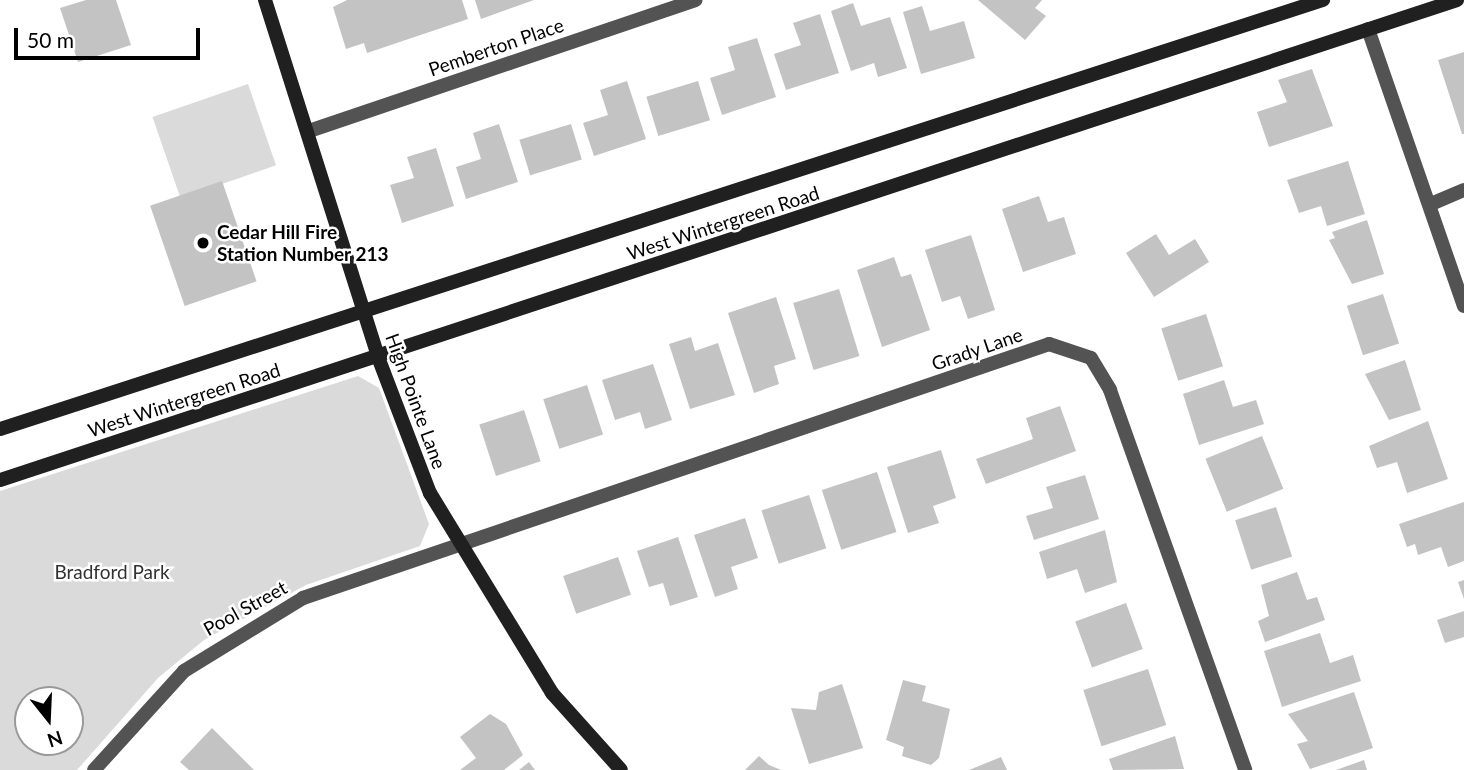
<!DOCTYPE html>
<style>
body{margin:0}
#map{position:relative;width:1464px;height:770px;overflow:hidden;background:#fff;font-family:Lato,sans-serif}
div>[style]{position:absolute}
.green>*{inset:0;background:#dadada;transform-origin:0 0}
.building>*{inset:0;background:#c3c3c3;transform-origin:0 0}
.street>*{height:14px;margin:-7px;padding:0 7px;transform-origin:7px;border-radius:7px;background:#535353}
.secondary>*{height:14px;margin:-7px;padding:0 7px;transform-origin:7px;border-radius:7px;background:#202020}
.dots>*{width:19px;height:19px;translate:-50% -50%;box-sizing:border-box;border:4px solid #fff;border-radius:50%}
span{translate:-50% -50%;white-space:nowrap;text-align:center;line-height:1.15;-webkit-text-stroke:5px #fff;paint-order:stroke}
.street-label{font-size:19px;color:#000}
.poi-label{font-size:19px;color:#000;font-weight:700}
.left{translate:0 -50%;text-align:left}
.park-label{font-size:19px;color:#313131}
.north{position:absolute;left:14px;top:686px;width:70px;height:70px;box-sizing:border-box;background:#fff;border:2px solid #999;border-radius:50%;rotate:162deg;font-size:19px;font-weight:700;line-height:28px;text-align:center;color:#000}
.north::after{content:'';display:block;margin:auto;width:24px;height:32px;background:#000;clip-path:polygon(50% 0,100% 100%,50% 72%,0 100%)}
.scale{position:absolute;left:14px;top:28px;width:186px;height:32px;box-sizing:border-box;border:4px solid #000;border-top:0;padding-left:9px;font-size:21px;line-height:24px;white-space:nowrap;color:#000;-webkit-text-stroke:5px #fff;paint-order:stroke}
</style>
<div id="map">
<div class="green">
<i style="left:248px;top:84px;width:86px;height:101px;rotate:71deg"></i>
<i style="clip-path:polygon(evenodd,358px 376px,379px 388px,429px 524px,420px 546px,306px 585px,204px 640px,158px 678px,77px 770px,0 770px,0 491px,358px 376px,70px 700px,70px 742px,28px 742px,28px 700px,70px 700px)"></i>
</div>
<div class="building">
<i style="clip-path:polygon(86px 0,116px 0,131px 45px,78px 62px,60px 8px)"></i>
<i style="clip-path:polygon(347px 0,462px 0,468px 19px,367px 53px,364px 43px,346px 49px,333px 7px)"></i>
<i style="clip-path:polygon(475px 0,534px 0,481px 19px)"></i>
<i style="clip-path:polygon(978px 0,1042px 0,1035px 8px,1046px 16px,1025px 40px)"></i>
<i style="clip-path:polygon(853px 3px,861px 26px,890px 17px,907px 68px,878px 77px,874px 63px,851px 71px,831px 11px)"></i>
<i style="clip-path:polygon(922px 6px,930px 31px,964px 21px,975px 58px,921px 74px,903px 12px)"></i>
<i style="clip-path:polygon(820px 14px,839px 73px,786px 90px,774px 54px,801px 45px,793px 23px)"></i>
<i style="clip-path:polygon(757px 38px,776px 97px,722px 115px,710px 78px,735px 70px,728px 47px)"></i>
<i style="clip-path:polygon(1464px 52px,1464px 134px,1462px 134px,1438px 60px)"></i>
<i style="clip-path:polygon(1312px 69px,1333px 126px,1269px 147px,1257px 112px,1287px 102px,1278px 80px)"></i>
<i style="clip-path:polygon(627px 81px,646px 139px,594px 156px,583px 123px,608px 115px,600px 90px)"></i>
<i style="left:698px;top:81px;width:41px;height:54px;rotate:73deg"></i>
<i style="clip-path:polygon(499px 124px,518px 182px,466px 199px,456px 167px,481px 159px,473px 133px)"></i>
<i style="left:571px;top:124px;width:37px;height:54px;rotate:73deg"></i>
<i style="clip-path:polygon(436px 148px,454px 206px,402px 223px,390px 185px,414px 178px,407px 157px)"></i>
<i style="clip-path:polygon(1348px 161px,1365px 214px,1327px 226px,1321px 206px,1299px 213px,1287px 180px)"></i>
<i style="left:222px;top:181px;width:106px;height:76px;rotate:71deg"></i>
<i style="clip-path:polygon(1039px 196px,1048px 222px,1064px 217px,1076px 254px,1023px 272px,1002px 209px)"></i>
<i style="clip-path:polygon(1367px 220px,1384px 274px,1352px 284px,1329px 240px,1335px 238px,1332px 232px)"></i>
<i style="clip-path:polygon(1156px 234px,1169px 255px,1195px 239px,1209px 262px,1154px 297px,1126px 253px)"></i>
<i style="clip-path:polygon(971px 235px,995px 310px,968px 319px,960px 296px,942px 302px,925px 250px)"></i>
<i style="clip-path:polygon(894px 257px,901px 277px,911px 274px,930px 330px,882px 347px,857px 270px)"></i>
<i style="left:839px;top:289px;width:70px;height:48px;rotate:73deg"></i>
<i style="left:1383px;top:294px;width:52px;height:38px;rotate:72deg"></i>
<i style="clip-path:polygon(776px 297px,796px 359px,774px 366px,779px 384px,754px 393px,728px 313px)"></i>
<i style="left:1206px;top:314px;width:55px;height:47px;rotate:72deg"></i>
<i style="clip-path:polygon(691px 337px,695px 351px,718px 343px,735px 395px,690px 409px,669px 344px)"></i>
<i style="clip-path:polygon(1405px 360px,1421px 410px,1389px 420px,1365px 374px)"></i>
<i style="clip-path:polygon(653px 364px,672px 420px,645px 429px,640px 412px,615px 420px,602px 380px)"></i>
<i style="clip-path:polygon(1224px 380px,1233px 407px,1256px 400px,1264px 424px,1199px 445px,1183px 394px)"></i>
<i style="left:587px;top:385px;width:52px;height:46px;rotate:72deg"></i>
<i style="clip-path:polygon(1060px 406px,1076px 451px,986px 484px,976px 459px,1033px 439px,1026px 418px)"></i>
<i style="left:524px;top:410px;width:54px;height:47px;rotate:72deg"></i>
<i style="clip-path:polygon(1428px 421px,1448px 479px,1407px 493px,1397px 462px,1377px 468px,1369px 446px)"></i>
<i style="left:1262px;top:436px;width:57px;height:61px;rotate:68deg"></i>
<i style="clip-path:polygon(941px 450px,956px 498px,933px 506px,939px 523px,908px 533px,887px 467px)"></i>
<i style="left:877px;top:472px;width:63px;height:58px;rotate:72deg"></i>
<i style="clip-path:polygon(1085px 475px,1099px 519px,1034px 540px,1026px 516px,1053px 508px,1046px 487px)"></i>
<i style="left:809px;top:495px;width:56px;height:50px;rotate:72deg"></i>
<i style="clip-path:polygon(1464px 502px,1464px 561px,1448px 567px,1441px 547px,1418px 555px,1415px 544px,1407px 547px,1399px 524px)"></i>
<i style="left:1276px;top:507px;width:52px;height:43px;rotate:72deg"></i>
<i style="clip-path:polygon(745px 518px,758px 558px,731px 567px,738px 589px,715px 597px,694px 535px)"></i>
<i style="clip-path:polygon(1105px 530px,1117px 582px,1085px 593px,1077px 569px,1047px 579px,1039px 552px)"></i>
<i style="clip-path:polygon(678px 537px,698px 597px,670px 606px,663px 583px,649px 587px,637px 551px)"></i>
<i style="left:618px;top:557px;width:40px;height:58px;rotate:71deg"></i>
<i style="clip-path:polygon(1297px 572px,1307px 600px,1317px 597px,1325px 620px,1265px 642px,1258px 621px,1269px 616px,1261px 585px)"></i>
<i style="clip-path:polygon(1464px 580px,1464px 599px,1458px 582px)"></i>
<i style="left:1126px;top:603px;width:49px;height:54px;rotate:70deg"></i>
<i style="clip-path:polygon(1464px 611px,1464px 637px,1445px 643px,1437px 620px)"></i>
<i style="clip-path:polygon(1320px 633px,1330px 663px,1353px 655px,1361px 681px,1282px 707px,1264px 651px)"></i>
<i style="left:1148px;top:669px;width:59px;height:68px;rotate:72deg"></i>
<i style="clip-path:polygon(903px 680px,926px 686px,922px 701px,950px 709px,939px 758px,931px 765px,902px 756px,904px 747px,886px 740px)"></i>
<i style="clip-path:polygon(842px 684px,863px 748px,809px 764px,791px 708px,816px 710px,819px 692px)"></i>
<i style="clip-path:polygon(1354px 692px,1373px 748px,1310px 769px,1297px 744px,1308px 741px,1288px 714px)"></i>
<i style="clip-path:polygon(490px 714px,506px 724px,523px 755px,504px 770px,460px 770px,476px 758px,460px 737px)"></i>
<i style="clip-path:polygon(212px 728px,254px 770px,189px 770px,180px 762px)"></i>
<i style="clip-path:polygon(1175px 736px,1184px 769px,1113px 770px,1109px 759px)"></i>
<i style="clip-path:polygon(759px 756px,769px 765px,781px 770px,745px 770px)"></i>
<i style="clip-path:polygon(1001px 757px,1007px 770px,969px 770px)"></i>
<i style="clip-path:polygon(1364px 760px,1367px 770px,1336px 770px)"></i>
<i style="clip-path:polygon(529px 762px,535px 770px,519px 770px)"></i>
</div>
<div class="street">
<i style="left:1368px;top:29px;width:293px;rotate:70.9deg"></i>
<i style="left:309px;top:131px;width:408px;rotate:-18.7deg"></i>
<i style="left:1431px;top:204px;width:36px;rotate:-23deg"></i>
<i style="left:94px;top:770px;width:134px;rotate:-47.7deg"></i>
<i style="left:184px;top:671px;width:140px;rotate:-31.5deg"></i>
<i style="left:303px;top:598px;width:788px;rotate:-18.8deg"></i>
<i style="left:1049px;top:344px;width:44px;rotate:18.4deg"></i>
<i style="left:1091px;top:358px;width:37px;rotate:59deg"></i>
<i style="left:1110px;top:390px;width:403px;rotate:70.4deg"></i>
</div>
<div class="secondary">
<i style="left:265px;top:0;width:374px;rotate:72.4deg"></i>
<i style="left:378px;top:357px;width:146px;rotate:69.1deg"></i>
<i style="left:430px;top:493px;width:234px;rotate:58.6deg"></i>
<i style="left:552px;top:693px;width:103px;rotate:48.1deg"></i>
<i style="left:0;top:429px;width:1391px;rotate:-17.97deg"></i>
<i style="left:0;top:480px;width:1534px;rotate:-18.23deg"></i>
</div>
<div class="dots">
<i style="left:203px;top:243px;background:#000"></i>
</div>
<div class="street-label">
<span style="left:496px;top:47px;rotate:-19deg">Pemberton Place</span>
<span style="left:723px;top:223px;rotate:-18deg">West Wintergreen Road</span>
<span style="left:977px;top:349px;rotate:-19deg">Grady Lane</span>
<span style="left:184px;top:400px;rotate:-18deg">West Wintergreen Road</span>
<span style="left:416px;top:401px;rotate:70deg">High Pointe Lane</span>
<span style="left:245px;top:608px;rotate:-29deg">Pool Street</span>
</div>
<div class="poi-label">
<span class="left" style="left:217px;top:243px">Cedar Hill Fire<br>Station Number 213</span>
</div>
<div class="park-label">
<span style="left:112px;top:572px">Bradford Park</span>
</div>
<div class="north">N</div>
<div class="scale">50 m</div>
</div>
